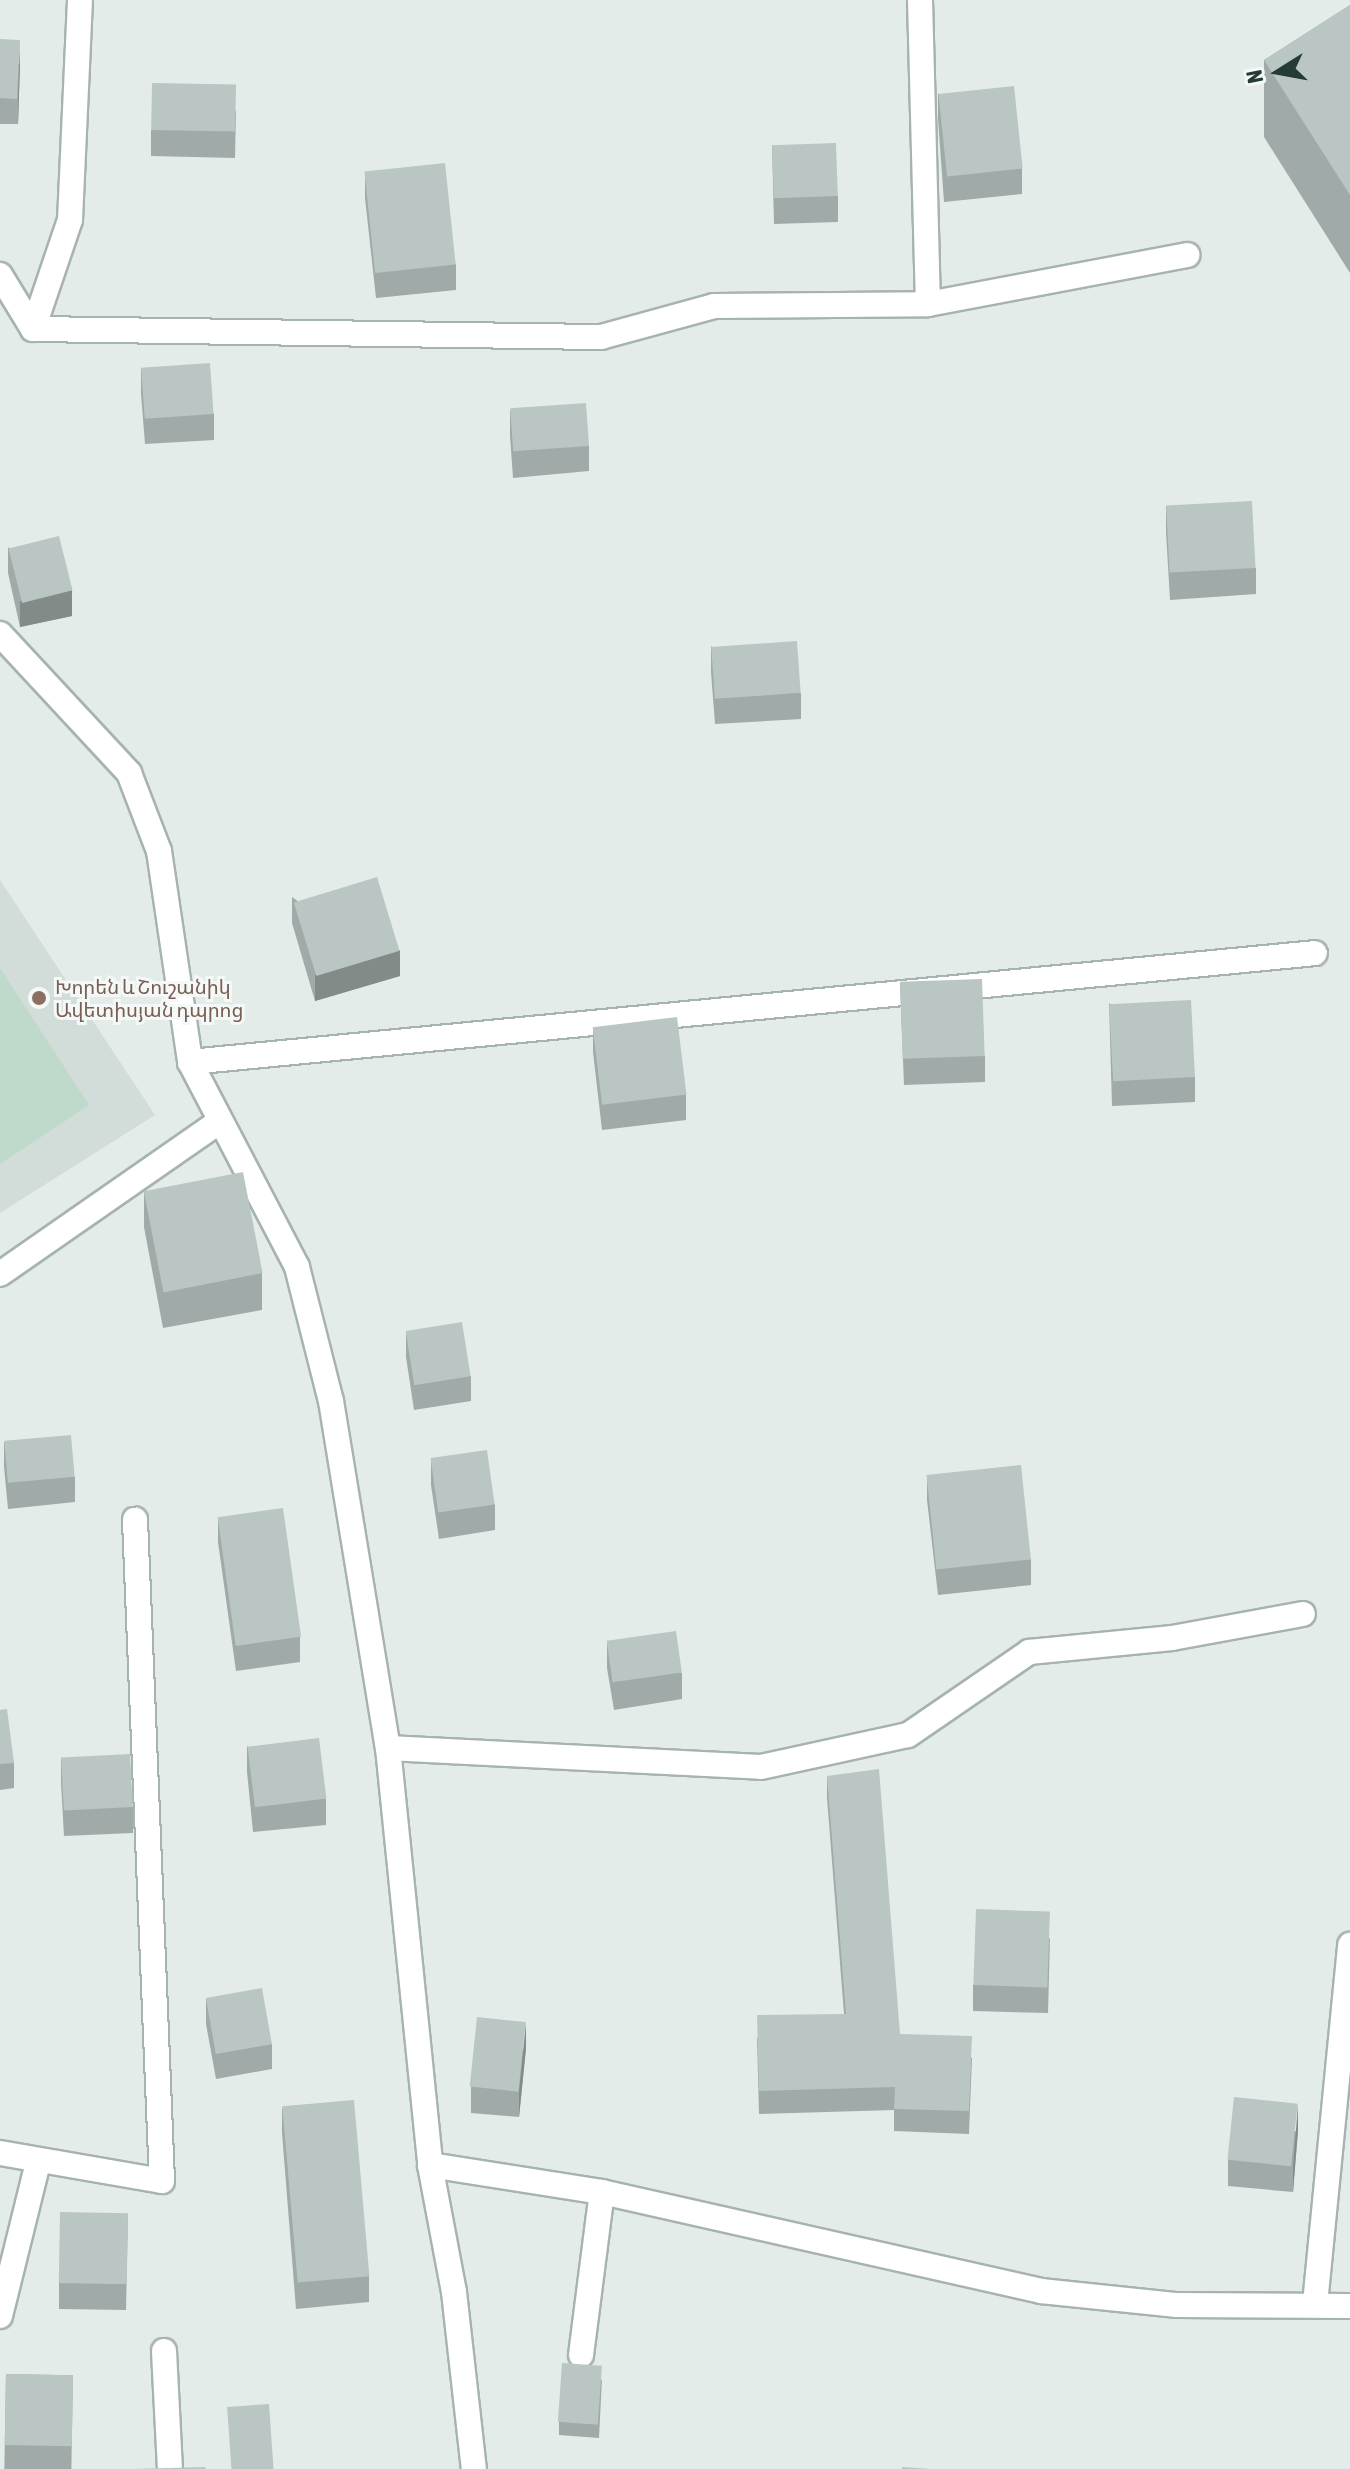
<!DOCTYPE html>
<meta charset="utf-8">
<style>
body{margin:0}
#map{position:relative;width:1350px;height:2469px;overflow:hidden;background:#e4ece9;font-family:"Asap Condensed","Noto Sans Armenian",sans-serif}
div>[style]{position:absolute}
.built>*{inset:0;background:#d2dcd8}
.green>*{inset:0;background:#bfdaca}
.roads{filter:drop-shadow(2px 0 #a7b3b0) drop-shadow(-2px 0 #a7b3b0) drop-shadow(0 2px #a7b3b0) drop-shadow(0 -2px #a7b3b0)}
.minor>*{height:24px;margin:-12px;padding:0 12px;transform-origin:12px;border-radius:12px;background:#fff}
.wall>*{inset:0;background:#a0aaa8;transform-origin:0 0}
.shaded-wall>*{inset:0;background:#828b88}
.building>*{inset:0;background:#bac6c3;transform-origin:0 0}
.dots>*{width:22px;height:22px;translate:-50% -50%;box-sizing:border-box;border:4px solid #f4f9f7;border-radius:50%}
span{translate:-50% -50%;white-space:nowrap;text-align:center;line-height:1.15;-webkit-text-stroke:6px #f4f9f7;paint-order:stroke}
.education-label{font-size:20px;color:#785e54}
.left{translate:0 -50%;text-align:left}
.north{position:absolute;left:1238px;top:32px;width:80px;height:80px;-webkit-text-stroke:6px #f4f9f7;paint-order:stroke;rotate:259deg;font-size:22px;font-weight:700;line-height:32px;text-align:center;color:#253b38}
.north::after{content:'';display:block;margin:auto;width:28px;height:36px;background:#253b38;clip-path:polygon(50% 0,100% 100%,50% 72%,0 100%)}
</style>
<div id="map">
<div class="built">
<i style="clip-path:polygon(0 880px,155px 1115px,0 1213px)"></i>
</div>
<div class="green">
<i style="clip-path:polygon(0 968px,89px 1105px,0 1164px)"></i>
</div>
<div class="roads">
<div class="minor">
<i style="left:920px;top:0;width:304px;rotate:88.5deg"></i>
<i style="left:0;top:275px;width:63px;rotate:58.6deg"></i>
<i style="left:33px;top:329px;width:568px;rotate:0.81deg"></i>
<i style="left:601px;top:337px;width:117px;rotate:-15.3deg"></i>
<i style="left:714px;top:306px;width:214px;rotate:-0.5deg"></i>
<i style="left:928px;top:304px;width:264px;rotate:-10.7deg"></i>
<i style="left:33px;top:329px;width:115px;rotate:-71.3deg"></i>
<i style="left:70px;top:220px;width:220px;rotate:-87.4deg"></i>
<i style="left:0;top:634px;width:190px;rotate:47.1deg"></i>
<i style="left:129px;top:773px;width:84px;rotate:69deg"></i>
<i style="left:159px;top:851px;width:213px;rotate:81.6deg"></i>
<i style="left:190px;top:1062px;width:231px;rotate:62.4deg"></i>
<i style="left:297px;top:1267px;width:138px;rotate:75.8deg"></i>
<i style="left:331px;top:1401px;width:352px;rotate:80.7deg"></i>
<i style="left:388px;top:1748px;width:419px;rotate:84.2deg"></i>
<i style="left:430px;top:2165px;width:129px;rotate:79.3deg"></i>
<i style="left:454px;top:2292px;width:178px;rotate:83.6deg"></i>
<i style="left:190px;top:1062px;width:1130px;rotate:-5.53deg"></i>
<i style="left:0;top:1274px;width:267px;rotate:-34.8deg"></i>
<i style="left:388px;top:1748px;width:373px;rotate:2.9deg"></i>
<i style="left:761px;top:1767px;width:150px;rotate:-12.3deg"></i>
<i style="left:908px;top:1735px;width:147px;rotate:-34.4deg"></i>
<i style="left:1029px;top:1652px;width:144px;rotate:-5.6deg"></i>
<i style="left:1172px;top:1638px;width:133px;rotate:-10.4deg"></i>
<i style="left:0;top:2153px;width:164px;rotate:9.8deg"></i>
<i style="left:162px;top:2181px;width:662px;rotate:-92.34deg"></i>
<i style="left:430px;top:2165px;width:174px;rotate:8.9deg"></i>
<i style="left:602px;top:2192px;width:450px;rotate:12.7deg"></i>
<i style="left:1041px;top:2291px;width:137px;rotate:5.9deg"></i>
<i style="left:1177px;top:2305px;width:173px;rotate:0.3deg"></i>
<i style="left:1315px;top:2304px;width:361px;rotate:-84.4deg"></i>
<i style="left:0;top:2316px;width:159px;rotate:-76.1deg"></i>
<i style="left:164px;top:2351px;width:118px;rotate:87.1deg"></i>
<i style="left:581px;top:2355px;width:164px;rotate:-82.7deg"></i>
</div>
</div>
<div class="wall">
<i style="clip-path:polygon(1350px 5px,1350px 273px,1264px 137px,1264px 60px)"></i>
<i style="clip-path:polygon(0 39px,20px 65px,18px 124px,0 124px)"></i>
<i style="clip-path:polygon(938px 93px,1022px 169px,1022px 194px,944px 202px,938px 119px)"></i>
<i style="clip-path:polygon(236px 111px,235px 158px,151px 156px,151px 130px)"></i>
<i style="clip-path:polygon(772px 145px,838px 196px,838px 222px,774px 224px)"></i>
<i style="clip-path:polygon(365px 173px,456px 264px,456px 290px,376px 298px,365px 198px)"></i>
<i style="clip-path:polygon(141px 368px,214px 414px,214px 440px,145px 444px,141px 394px)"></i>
<i style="clip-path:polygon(510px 410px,589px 446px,589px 471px,513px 478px,510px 436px)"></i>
<i style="clip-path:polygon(1166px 506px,1256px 568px,1256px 594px,1170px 600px,1166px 532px)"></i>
<i style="clip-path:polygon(8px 547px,72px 616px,20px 627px,8px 573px)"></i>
<i style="clip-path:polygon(711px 646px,801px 693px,801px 719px,715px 724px,711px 672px)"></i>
<i style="clip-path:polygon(292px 897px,400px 976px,315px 1001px,292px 923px)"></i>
<i style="clip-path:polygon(900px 983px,985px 1056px,985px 1082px,904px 1085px)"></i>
<i style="clip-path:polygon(1109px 1003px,1195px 1077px,1195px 1102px,1112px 1106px)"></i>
<i style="clip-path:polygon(593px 1027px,686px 1094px,686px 1120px,602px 1130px,593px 1052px)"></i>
<i style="clip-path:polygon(144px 1190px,262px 1273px,262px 1310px,163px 1328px,144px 1227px)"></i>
<i style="clip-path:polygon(406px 1331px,471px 1376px,471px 1401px,414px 1410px,406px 1357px)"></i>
<i style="clip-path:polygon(4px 1442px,75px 1477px,75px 1502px,8px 1509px,4px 1467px)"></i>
<i style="clip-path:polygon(431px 1459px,495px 1504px,495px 1530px,439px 1539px,431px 1485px)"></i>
<i style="clip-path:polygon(927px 1475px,1031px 1559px,1031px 1585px,938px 1595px,927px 1500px)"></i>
<i style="clip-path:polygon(218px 1517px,300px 1637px,300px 1662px,236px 1671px,218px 1542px)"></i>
<i style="clip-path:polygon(607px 1642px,682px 1673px,682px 1699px,614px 1710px,607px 1668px)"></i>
<i style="clip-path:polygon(0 1710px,14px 1763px,14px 1788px,0 1790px)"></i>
<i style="clip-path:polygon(247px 1746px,326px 1799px,326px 1825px,253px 1832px,247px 1772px)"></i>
<i style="clip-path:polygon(61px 1758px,133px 1807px,133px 1833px,64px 1836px,61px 1783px)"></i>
<i style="clip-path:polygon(827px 1776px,900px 2034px,972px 2058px,969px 2134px,894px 2131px,894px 2110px,759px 2114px,757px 2038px,844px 2014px,827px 1798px)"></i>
<i style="clip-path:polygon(1050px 1938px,1048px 2013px,973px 2011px,973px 1985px)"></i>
<i style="clip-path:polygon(206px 1998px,272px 2044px,272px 2069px,216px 2079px,206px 2024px)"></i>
<i style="clip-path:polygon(526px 2048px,519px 2117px,471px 2113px,471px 2087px)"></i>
<i style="clip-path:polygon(282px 2107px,369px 2276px,369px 2302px,296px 2309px,282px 2133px)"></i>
<i style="clip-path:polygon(1298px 2130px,1293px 2192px,1228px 2186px,1228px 2160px)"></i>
<i style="clip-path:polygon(128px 2213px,126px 2310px,59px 2309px,59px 2283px)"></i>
<i style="left:6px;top:2374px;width:67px;height:95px;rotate:1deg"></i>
<i style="clip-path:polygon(602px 2379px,599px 2438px,559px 2435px,559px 2422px)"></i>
</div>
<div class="shaded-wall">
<i style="clip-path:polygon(20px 40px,20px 65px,18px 124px,18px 98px)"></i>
<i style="clip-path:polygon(72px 590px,72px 616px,20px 627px,20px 601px)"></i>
<i style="clip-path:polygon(400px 950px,400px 976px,315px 1001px,315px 975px)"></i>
<i style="clip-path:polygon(526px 2022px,526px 2048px,519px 2117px,519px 2092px)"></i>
<i style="clip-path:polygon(1298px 2104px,1298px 2130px,1293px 2192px,1293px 2167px)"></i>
</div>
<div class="building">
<i style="clip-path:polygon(1350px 5px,1350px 195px,1264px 60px)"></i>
<i style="left:0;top:39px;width:20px;height:59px;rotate:3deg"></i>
<i style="left:152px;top:83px;width:84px;height:47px;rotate:1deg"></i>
<i style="left:1014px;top:86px;width:83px;height:76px;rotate:84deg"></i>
<i style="left:836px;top:143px;width:53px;height:64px;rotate:88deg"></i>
<i style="left:445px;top:163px;width:102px;height:81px;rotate:84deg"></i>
<i style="left:210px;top:363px;width:51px;height:69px;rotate:86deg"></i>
<i style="left:586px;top:403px;width:43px;height:76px;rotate:86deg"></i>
<i style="left:1252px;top:501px;width:67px;height:86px;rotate:87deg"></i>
<i style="left:59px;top:536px;width:56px;height:52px;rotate:76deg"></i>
<i style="left:797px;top:641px;width:52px;height:86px;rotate:86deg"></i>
<i style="left:377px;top:877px;width:77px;height:87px;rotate:73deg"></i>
<i style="left:982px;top:979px;width:77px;height:82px;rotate:88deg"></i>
<i style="left:1191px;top:1000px;width:77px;height:82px;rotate:87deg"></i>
<i style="left:677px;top:1017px;width:78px;height:85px;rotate:83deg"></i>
<i style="left:243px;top:1172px;width:103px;height:101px;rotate:79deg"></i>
<i style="left:462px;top:1322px;width:55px;height:57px;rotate:81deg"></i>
<i style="left:71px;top:1435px;width:42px;height:67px;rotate:85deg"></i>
<i style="left:487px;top:1450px;width:55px;height:57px;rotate:82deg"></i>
<i style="left:1021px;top:1465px;width:95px;height:95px;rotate:84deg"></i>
<i style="left:283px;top:1508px;width:130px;height:66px;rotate:82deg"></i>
<i style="left:676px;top:1631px;width:42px;height:70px;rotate:82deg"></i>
<i style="clip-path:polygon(7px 1709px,14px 1763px,0 1764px,0 1710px)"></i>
<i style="left:319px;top:1738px;width:61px;height:72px;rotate:83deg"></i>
<i style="left:130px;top:1754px;width:53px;height:69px;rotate:87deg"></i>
<i style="clip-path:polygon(879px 1769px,900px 2034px,972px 2036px,969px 2111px,894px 2109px,895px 2087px,759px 2091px,757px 2015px,846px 2014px,827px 1776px)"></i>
<i style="left:976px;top:1909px;width:74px;height:76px;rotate:2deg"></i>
<i style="left:262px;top:1988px;width:57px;height:57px;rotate:80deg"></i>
<i style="left:477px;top:2017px;width:49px;height:70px;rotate:6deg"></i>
<i style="left:1234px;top:2097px;width:64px;height:63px;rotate:6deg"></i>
<i style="left:354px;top:2100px;width:177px;height:72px;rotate:85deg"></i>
<i style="left:60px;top:2212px;width:68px;height:71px;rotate:1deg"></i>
<i style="left:562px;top:2363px;width:40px;height:59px;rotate:4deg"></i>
<i style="left:6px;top:2374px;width:67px;height:71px;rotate:1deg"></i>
<i style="left:269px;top:2404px;width:65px;height:42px;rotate:86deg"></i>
<i style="clip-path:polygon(206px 2467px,205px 2469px,130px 2469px)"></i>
<i style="clip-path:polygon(902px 2467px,932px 2469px,902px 2469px)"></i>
</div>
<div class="dots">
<i style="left:39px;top:998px;background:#8d6e63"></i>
</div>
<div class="education-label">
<span class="left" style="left:55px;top:998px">Խորեն և Շուշանիկ<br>Ավետիսյան դպրոց</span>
</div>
<div class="north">N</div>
</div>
